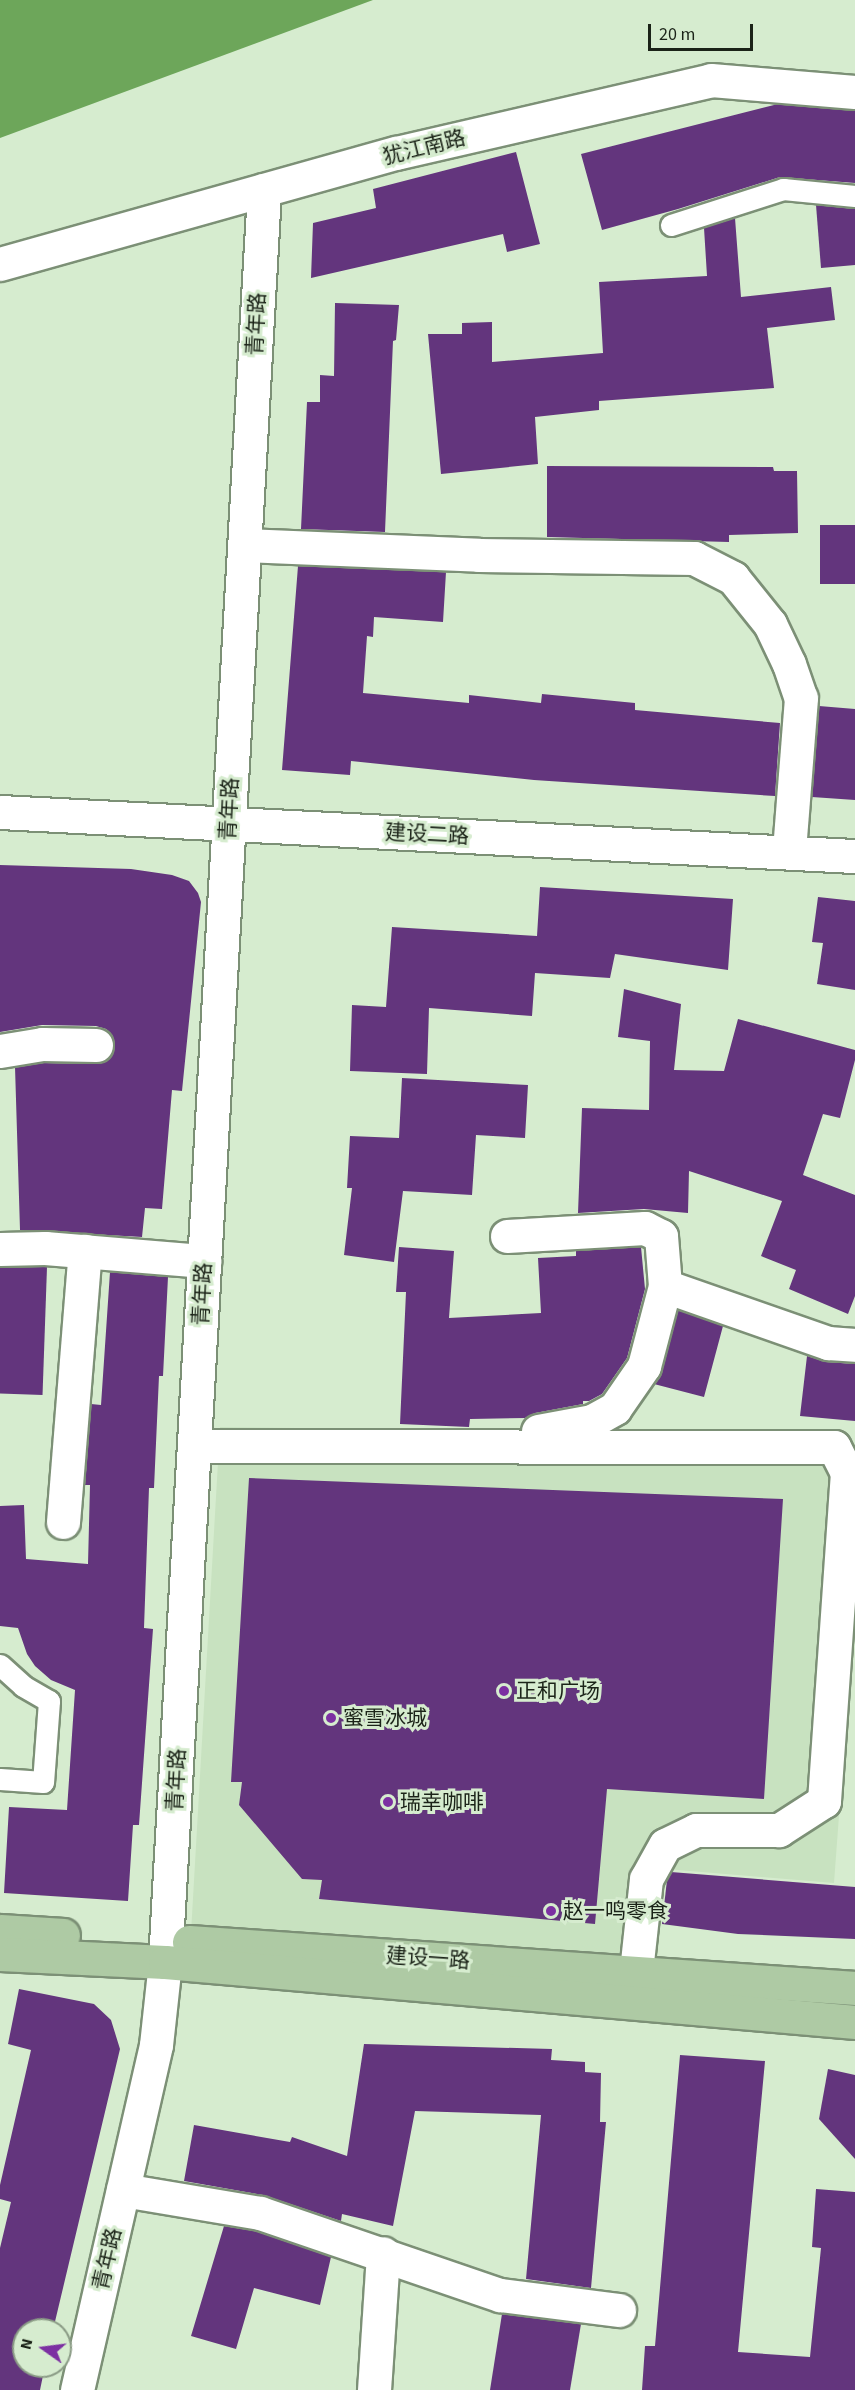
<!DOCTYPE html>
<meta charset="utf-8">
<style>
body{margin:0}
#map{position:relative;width:855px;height:2390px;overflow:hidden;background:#d6eccf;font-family:"Source Sans 3","Noto Sans SC",sans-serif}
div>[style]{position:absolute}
.built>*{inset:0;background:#c8e2c0}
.water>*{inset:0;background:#6da65a}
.building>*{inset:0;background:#63357d;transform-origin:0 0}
.roads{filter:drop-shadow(2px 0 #7c9076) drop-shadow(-2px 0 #7c9076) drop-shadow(0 2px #7c9076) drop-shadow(0 -2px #7c9076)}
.service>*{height:21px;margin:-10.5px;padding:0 10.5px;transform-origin:10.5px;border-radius:10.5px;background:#fff}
.minor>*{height:33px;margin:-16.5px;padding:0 16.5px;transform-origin:16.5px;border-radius:16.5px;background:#fff}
.tertiary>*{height:33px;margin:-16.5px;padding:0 16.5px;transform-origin:16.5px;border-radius:16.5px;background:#fff}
.primary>*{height:33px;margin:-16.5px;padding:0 16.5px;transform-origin:16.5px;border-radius:16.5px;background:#aecaa4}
.dots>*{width:16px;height:16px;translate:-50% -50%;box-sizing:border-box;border:3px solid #d6eccf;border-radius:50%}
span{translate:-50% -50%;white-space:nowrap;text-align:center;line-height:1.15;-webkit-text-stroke:6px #d6eccf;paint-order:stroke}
.street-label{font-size:21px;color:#1b2318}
.poi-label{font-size:21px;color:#1b2318}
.left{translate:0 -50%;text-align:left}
.north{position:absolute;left:12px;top:2318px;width:60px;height:60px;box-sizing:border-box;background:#d6eccf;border:2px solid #8b9c86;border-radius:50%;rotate:284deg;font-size:16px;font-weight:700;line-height:24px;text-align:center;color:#1b2318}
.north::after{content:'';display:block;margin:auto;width:21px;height:27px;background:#7c30a2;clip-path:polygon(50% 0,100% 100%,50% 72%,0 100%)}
.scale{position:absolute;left:648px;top:24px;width:105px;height:27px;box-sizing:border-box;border:3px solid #1b2318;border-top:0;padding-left:8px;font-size:18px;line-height:21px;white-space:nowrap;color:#1b2318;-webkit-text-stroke:4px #d6eccf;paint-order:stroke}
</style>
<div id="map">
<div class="built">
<i style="clip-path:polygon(220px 1427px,635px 1432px,855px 1445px,855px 1601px,834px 1883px,666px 1869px,656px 1969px,191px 1933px)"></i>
</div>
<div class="water">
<i style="clip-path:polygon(0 0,373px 0,0 138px)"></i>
</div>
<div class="building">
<i style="clip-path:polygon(778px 104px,855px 110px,855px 183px,780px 177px,678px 209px,602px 230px,581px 154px)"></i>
<i style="clip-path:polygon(516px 152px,540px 244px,507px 252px,503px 234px,311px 278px,313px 223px,376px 208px,373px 189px)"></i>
<i style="clip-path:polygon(816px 205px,855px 209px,855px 265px,821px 268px)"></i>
<i style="clip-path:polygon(735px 218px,741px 297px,831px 287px,835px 320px,767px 328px,774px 388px,599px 401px,599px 410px,535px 417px,538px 464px,441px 474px,428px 334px,462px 334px,462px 323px,492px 322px,492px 362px,603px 353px,599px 282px,707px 276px,704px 228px)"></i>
<i style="clip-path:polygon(335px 303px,399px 305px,396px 340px,393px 341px,385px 532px,301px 529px,307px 402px,320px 402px,320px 375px,334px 376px)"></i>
<i style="clip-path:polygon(547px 466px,773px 467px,774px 471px,797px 471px,798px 533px,729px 535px,729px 542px,547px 537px)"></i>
<i style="left:855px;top:525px;width:59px;height:35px;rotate:90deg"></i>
<i style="clip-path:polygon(298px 566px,446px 572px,443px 622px,374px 617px,373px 637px,367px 636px,363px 693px,469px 703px,469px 695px,541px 703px,542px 694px,635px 703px,635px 710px,780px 723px,775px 796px,534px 780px,351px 761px,350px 775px,282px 770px)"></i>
<i style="clip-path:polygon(819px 706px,855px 709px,855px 800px,812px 797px)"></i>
<i style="clip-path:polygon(0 865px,131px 869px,172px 875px,189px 881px,198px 893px,201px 902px,182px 1091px,172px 1090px,162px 1209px,145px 1208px,142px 1237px,20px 1230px,15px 1067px,43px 1063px,96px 1064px,105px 1062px,112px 1055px,115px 1045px,112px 1035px,106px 1029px,96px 1026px,42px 1025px,0 1032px)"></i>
<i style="clip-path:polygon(540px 887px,733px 899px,728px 970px,615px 954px,610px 978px,535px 973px,532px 1016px,429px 1008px,427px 1074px,350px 1071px,352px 1005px,386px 1007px,392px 927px,537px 936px)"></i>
<i style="clip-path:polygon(818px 897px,855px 901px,855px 990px,817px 984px,823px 943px,812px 942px)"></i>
<i style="clip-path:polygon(624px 989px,681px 1004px,674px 1070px,724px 1071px,738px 1019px,855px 1050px,855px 1060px,840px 1118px,823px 1114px,803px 1175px,855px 1195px,855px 1296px,848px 1314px,789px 1289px,796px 1270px,761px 1256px,782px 1201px,689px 1171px,688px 1213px,644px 1209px,578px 1213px,582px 1108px,649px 1110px,650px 1041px,618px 1037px)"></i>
<i style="clip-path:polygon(402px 1078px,528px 1085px,525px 1138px,476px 1135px,472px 1195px,403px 1191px,394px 1262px,344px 1255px,352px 1188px,347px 1188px,350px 1136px,399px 1138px)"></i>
<i style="clip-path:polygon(399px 1247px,454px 1251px,449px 1318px,541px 1313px,538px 1258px,576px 1256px,576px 1251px,641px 1247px,645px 1289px,627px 1358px,602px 1394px,589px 1401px,583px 1401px,583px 1404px,535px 1413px,525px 1418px,470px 1419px,469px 1427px,400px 1424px,406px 1292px,396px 1292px)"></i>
<i style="left:47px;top:1267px;width:128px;height:47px;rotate:92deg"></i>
<i style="clip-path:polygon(110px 1272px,168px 1277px,163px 1376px,159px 1376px,154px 1488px,149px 1488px,144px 1628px,153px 1629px,139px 1825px,133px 1825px,128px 1901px,4px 1893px,9px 1807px,67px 1810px,75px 1690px,51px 1680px,35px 1666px,27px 1654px,18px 1628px,0 1626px,0 1506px,24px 1505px,26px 1559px,88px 1564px,90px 1485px,85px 1485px,91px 1404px,101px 1405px)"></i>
<i style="clip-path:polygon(678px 1310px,723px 1326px,704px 1397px,654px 1384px,662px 1371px)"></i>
<i style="clip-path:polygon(807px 1356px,826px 1362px,855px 1364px,855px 1421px,800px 1416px)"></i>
<i style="clip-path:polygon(249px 1478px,783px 1499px,764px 1799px,607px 1789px,595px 1924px,319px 1899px,322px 1880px,302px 1879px,239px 1805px,242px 1782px,231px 1782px)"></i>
<i style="clip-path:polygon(671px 1872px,855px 1887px,855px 1939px,738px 1934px,662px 1924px,667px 1880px)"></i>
<i style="clip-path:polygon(19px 1989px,94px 2004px,111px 2020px,120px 2049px,53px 2330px,24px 2330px,24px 2366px,45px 2366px,40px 2390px,0 2390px,0 2248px,11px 2202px,0 2199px,0 2185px,31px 2050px,8px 2044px)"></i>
<i style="clip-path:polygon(364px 2044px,552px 2049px,551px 2060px,585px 2062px,585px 2072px,601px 2073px,600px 2122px,606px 2122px,591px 2288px,526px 2279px,541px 2115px,415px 2111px,393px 2226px,342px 2214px,341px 2221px,263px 2195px,184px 2181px,194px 2125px,290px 2142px,292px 2137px,347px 2156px)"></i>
<i style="clip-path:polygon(680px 2055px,765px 2061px,738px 2352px,810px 2357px,821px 2248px,812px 2247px,816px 2189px,855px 2192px,855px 2390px,642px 2390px,645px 2346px,655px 2346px)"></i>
<i style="clip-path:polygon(828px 2069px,855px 2075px,855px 2159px,819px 2119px)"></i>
<i style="clip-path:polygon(224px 2226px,255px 2231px,331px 2257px,320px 2305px,254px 2288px,236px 2349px,191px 2336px)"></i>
<i style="clip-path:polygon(502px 2314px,581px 2324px,570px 2390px,490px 2390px)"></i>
</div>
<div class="roads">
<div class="service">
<i style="left:671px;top:225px;width:118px;rotate:-17.8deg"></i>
<i style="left:783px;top:189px;width:72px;rotate:5.6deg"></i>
<i style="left:0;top:1665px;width:31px;rotate:42deg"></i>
<i style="left:23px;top:1686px;width:30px;rotate:30deg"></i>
<i style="left:49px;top:1701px;width:81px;rotate:94.2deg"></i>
<i style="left:43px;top:1782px;width:43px;rotate:-176deg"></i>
</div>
<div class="minor">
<i style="left:244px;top:545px;width:235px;rotate:2.4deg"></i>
<i style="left:479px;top:555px;width:215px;rotate:0.8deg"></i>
<i style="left:694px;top:558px;width:44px;rotate:27.1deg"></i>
<i style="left:733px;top:578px;width:59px;rotate:51.2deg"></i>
<i style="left:770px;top:624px;width:44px;rotate:64.6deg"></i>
<i style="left:789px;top:664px;width:36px;rotate:71deg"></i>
<i style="left:801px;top:698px;width:154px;rotate:94.5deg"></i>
<i style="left:0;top:1051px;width:43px;rotate:-9.5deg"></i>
<i style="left:42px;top:1044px;width:54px;rotate:1.1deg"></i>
<i style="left:507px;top:1236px;width:138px;rotate:-3.3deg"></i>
<i style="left:645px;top:1228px;width:18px;rotate:27deg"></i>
<i style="left:661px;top:1236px;width:50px;rotate:85.4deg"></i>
<i style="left:0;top:1249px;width:45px;rotate:-1.3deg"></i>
<i style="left:45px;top:1248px;width:160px;rotate:4.7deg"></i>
<i style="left:538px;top:1431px;width:55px;rotate:-10.5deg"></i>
<i style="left:592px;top:1421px;width:26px;rotate:-29deg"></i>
<i style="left:615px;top:1408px;width:51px;rotate:-55.4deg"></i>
<i style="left:644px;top:1366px;width:83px;rotate:-75.3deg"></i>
<i style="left:665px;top:1286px;width:173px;rotate:19.3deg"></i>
<i style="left:828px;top:1343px;width:27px;rotate:4deg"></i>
<i style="left:194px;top:1446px;width:640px;rotate:0.09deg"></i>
<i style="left:834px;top:1447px;width:28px;rotate:63deg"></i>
<i style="left:847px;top:1472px;width:330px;rotate:94deg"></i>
<i style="left:824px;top:1801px;width:54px;rotate:147.2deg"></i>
<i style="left:779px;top:1830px;width:83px;rotate:180deg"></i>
<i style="left:696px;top:1830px;width:34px;rotate:154deg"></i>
<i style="left:665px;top:1845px;width:39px;rotate:119deg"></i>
<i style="left:646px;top:1879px;width:93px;rotate:96.2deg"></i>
<i style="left:63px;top:1522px;width:272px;rotate:-85.4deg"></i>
<i style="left:123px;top:2190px;width:139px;rotate:9.5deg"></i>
<i style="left:260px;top:2213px;width:254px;rotate:18.9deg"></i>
<i style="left:500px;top:2295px;width:120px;rotate:7.2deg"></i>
<i style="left:374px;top:2390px;width:137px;rotate:-86.2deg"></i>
</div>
<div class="tertiary">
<i style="left:0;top:264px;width:411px;rotate:-15.7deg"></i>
<i style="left:396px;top:153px;width:323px;rotate:-13deg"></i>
<i style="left:711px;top:80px;width:144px;rotate:4.8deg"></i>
<i style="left:0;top:812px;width:856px;rotate:2.95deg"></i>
<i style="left:77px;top:2390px;width:354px;rotate:-77.1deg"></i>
<i style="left:156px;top:2045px;width:83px;rotate:-83.8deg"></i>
<i style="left:165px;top:1962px;width:1775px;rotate:-86.8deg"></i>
</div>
<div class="primary">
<i style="left:0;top:1931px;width:63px;rotate:3.6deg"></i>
<i style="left:189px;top:1942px;width:668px;rotate:3.95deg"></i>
<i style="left:0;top:1954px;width:165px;rotate:2.8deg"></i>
<i style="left:165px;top:1962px;width:693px;rotate:4.97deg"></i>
</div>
</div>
<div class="dots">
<i style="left:504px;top:1691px;background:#7c30a2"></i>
<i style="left:331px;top:1718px;background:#7c30a2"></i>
<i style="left:388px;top:1802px;background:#7c30a2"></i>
<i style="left:551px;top:1911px;background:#7c30a2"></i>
</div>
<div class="street-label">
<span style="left:424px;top:147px;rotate:-14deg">犹江南路</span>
<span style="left:256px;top:324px;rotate:-87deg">青年路</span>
<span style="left:229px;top:809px;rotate:-87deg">青年路</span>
<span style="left:427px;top:834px;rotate:3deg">建设二路</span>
<span style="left:202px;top:1294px;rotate:-87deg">青年路</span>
<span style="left:176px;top:1780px;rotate:-87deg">青年路</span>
<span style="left:428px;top:1958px;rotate:4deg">建设一路</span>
<span style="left:107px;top:2259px;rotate:-77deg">青年路</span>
</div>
<div class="poi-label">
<span class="left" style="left:516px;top:1691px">正和广场</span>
<span class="left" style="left:343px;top:1718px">蜜雪冰城</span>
<span class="left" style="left:400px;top:1802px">瑞幸咖啡</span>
<span class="left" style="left:563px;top:1911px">赵一鸣零食</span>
</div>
<div class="north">N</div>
<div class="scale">20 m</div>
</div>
